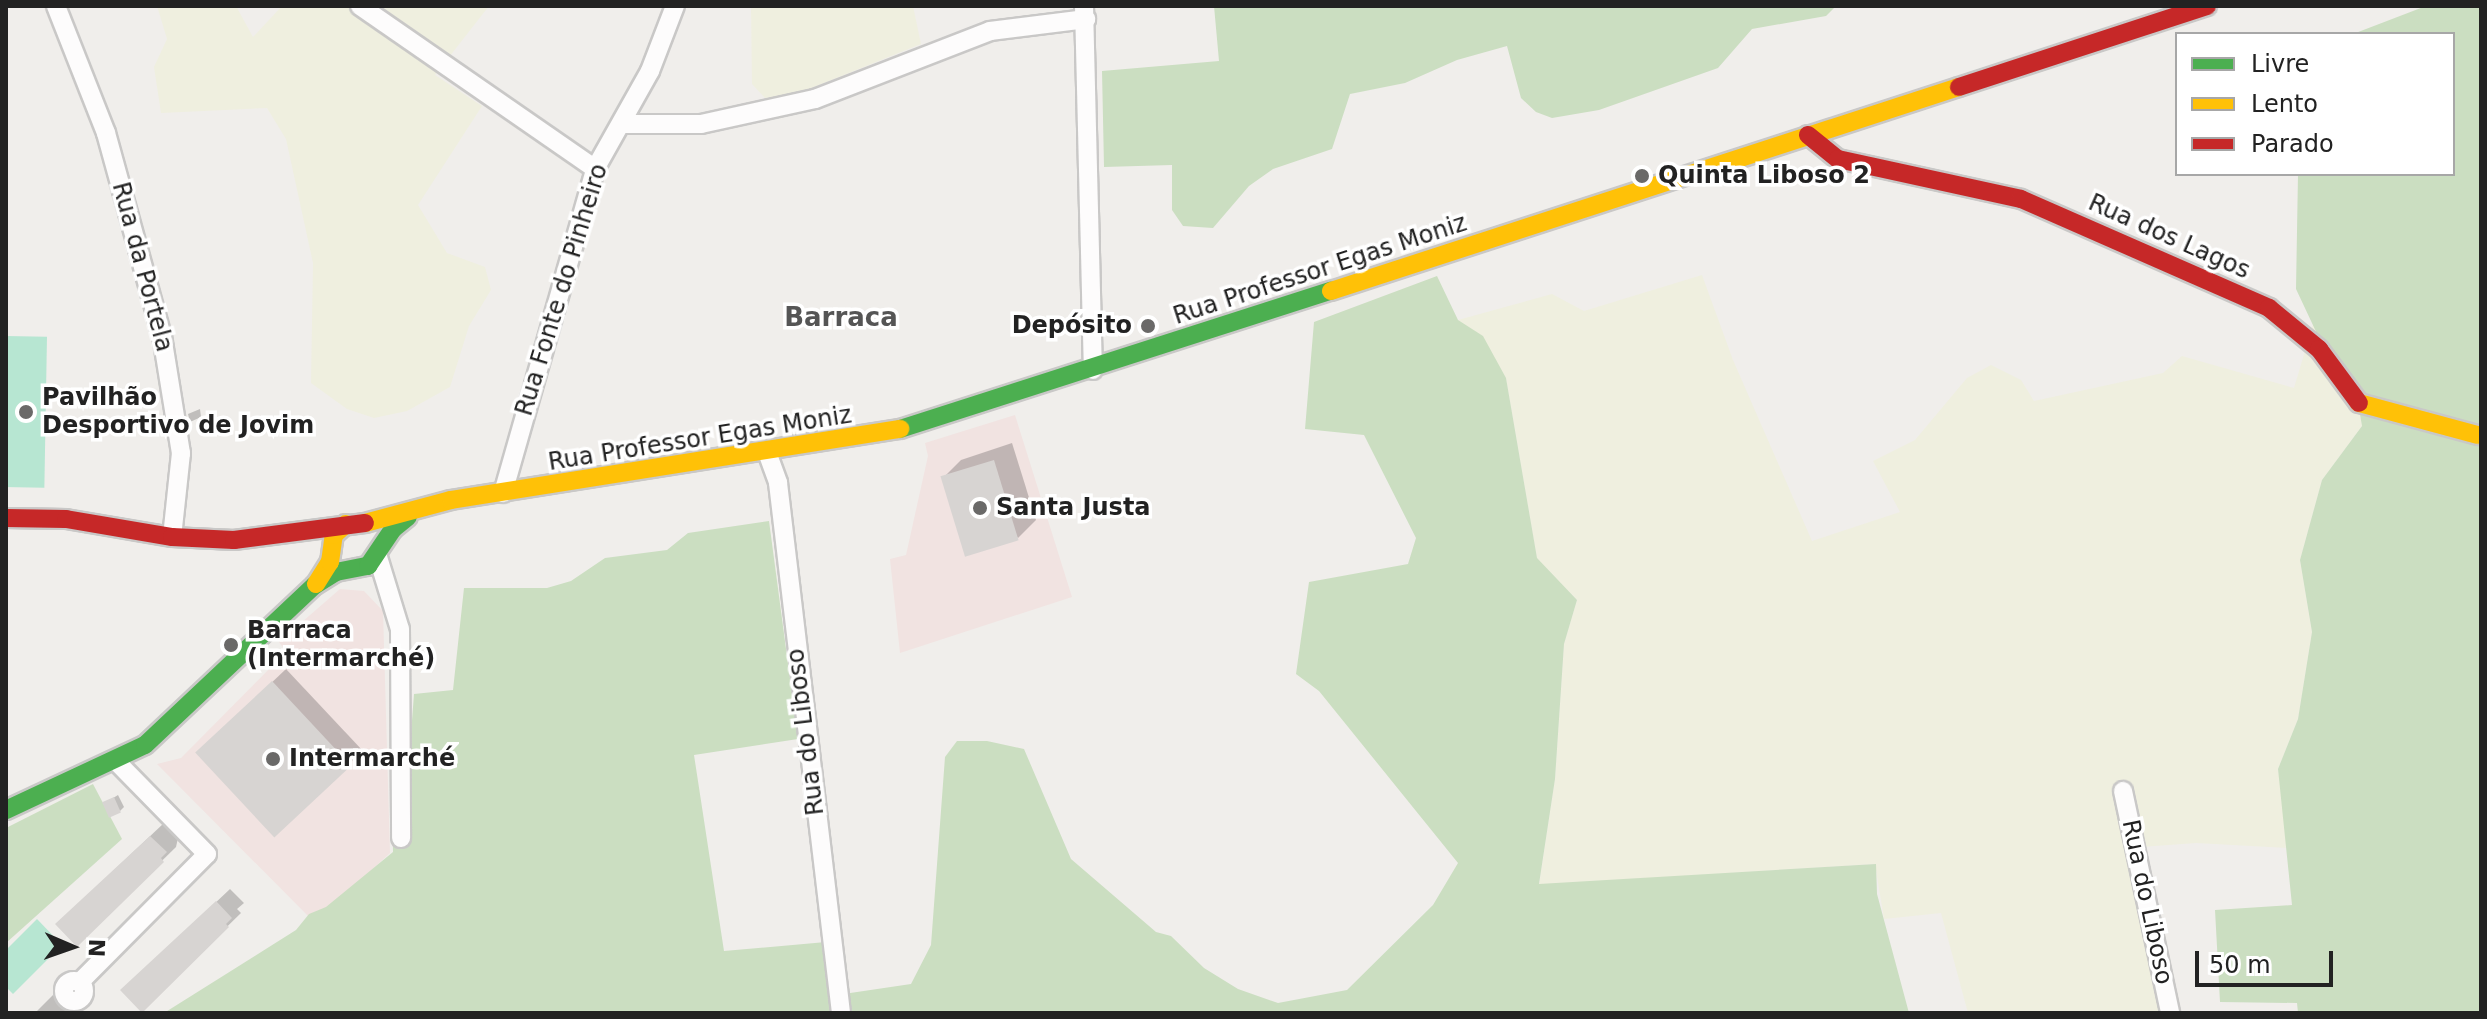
<!DOCTYPE html>
<meta charset="utf-8">
<style>
body{margin:0}
#map{position:relative;width:2487px;height:1019px;overflow:hidden;background:#f0eeeb;font-family:"DejaVu Sans",sans-serif}
div>[style]{position:absolute}
.commercial>*{inset:0;background:#f1e3e1}
.farmland>*{inset:0;background:#efefdf}
.forest>*{inset:0;background:#cbdec1}
.pitch>*{inset:0;background:#b7e6d2;transform-origin:0 0}
.shadow>*{inset:0;background:#0003}
.building>*{inset:0;background:#d7d4d2;transform-origin:0 0}
.roads{filter:drop-shadow(2px 0 #c9c8c7) drop-shadow(-2px 0 #c9c8c7) drop-shadow(0 2px #c9c8c7) drop-shadow(0 -2px #c9c8c7)}
.street>*{height:18px;margin:-9px;padding:0 9px;transform-origin:9px;border-radius:9px;background:#fdfcfc}
.street>.ring{margin:-9px;padding:0;box-sizing:content-box;background:none;border:18px solid #fdfcfc;border-radius:50%}
.fast>*{height:18px;margin:-9px;padding:0 9px;transform-origin:9px;border-radius:9px;background:#4caf50}
.slow>*{height:18px;margin:-9px;padding:0 9px;transform-origin:9px;border-radius:9px;background:#ffc107}
.jam>*{height:18px;margin:-9px;padding:0 9px;transform-origin:9px;border-radius:9px;background:#c62828}
.dots>*{width:22px;height:22px;translate:-50% -50%;box-sizing:border-box;border:4px solid #fff;border-radius:50%}
span{translate:-50% -50%;white-space:nowrap;text-align:center;line-height:1.15;-webkit-text-stroke:7px #fff;paint-order:stroke}
.poi-label{font-size:24px;color:#222;font-weight:700}
.left{translate:0 -50%;text-align:left}
.right{translate:-100% -50%;text-align:right}
.street-label{font-size:24px;color:#222}
.neighbourhood-label{font-size:26px;color:#555;font-weight:700}
.frame{position:absolute;inset:0;border:8px solid #222;pointer-events:none}
.legend{position:absolute;left:2175px;top:32px;width:280px;height:144px;box-sizing:border-box;background:#fff;border:2px solid #a7a7a7;margin:0;padding:10px 14px;list-style:none;font-size:24px;color:#222}
.legend li{display:flex;align-items:center;gap:16px;height:40px}
.legend b{width:40px;border:2px solid #a7a7a7}
.north{position:absolute;left:32px;top:907px;width:80px;height:80px;-webkit-text-stroke:6px #fff;paint-order:stroke;rotate:92deg;font-size:22px;font-weight:700;line-height:32px;text-align:center;color:#222}
.north::after{content:'';display:block;margin:auto;width:28px;height:36px;background:#222;clip-path:polygon(50% 0,100% 100%,50% 72%,0 100%)}
.scale{position:absolute;left:2195px;top:951px;width:138px;height:36px;box-sizing:border-box;border:4px solid #222;border-top:0;padding-left:10px;font-size:24px;line-height:28px;white-space:nowrap;color:#222;-webkit-text-stroke:6px #fff;paint-order:stroke}
</style>
<div id="map">
<div class="commercial">
<i style="clip-path:polygon(1015px 415px,1072px 597px,900px 653px,890px 559px,906px 555px,928px 456px,925px 443px)"></i>
<i style="clip-path:polygon(340px 589px,364px 591px,383px 611px,390px 853px,315px 923px,157px 764px,181px 758px,286px 652px,279px 642px)"></i>
</div>
<div class="farmland">
<i style="clip-path:polygon(157px 6px,236px 6px,253px 37px,282px 6px,489px 6px,435px 75px,482px 106px,418px 205px,447px 253px,485px 267px,491px 290px,469px 326px,450px 387px,407px 411px,374px 418px,347px 409px,311px 383px,313px 263px,286px 139px,267px 108px,161px 113px,154px 67px,167px 39px)"></i>
<i style="clip-path:polygon(751px 6px,913px 6px,921px 44px,794px 95px,765px 98px,752px 84px)"></i>
<i style="clip-path:polygon(1702px 275px,1733px 360px,1812px 541px,1900px 512px,1873px 461px,1915px 440px,1967px 378px,1991px 365px,2021px 380px,2034px 401px,2163px 373px,2182px 356px,2294px 388px,2313px 324px,2355px 385px,2362px 426px,2322px 480px,2300px 560px,2312px 632px,2298px 719px,2278px 769px,2289px 848px,2196px 843px,2127px 848px,2163px 1013px,1968px 1013px,1941px 913px,1884px 919px,1875px 864px,1539px 885px,1555px 779px,1564px 644px,1577px 600px,1537px 559px,1506px 378px,1458px 320px,1552px 294px,1584px 311px)"></i>
</div>
<div class="forest">
<i style="clip-path:polygon(1214px 6px,1836px 6px,1826px 16px,1752px 29px,1718px 68px,1599px 110px,1552px 118px,1536px 112px,1521px 98px,1507px 46px,1457px 60px,1405px 83px,1350px 94px,1332px 149px,1273px 169px,1249px 186px,1213px 228px,1183px 226px,1172px 210px,1172px 165px,1104px 167px,1102px 71px,1219px 61px)"></i>
<i style="clip-path:polygon(2426px 6px,2481px 6px,2481px 1013px,2298px 1013px,2297px 1003px,2220px 1002px,2215px 910px,2292px 905px,2278px 769px,2298px 719px,2312px 632px,2300px 560px,2322px 480px,2362px 426px,2355px 385px,2319px 338px,2296px 289px,2298px 174px,2453px 174px,2453px 34px,2353px 34px)"></i>
<i style="clip-path:polygon(1437px 276px,1458px 320px,1483px 336px,1506px 378px,1537px 558px,1577px 600px,1564px 644px,1555px 779px,1539px 884px,1876px 864px,1877px 894px,1909px 1013px,164px 1013px,296px 930px,309px 914px,326px 907px,393px 852px,392px 781px,409px 760px,414px 694px,453px 690px,464px 588px,547px 588px,571px 581px,605px 558px,667px 550px,688px 533px,769px 521px,798px 739px,694px 755px,724px 951px,826px 942px,830px 996px,911px 984px,931px 945px,945px 757px,957px 741px,987px 741px,1024px 749px,1071px 859px,1156px 932px,1171px 936px,1204px 968px,1238px 989px,1278px 1003px,1347px 990px,1433px 905px,1458px 863px,1319px 691px,1296px 674px,1309px 582px,1408px 564px,1416px 538px,1364px 435px,1305px 429px,1314px 322px)"></i>
<i style="clip-path:polygon(93px 784px,122px 839px,6px 943px,6px 828px)"></i>
</div>
<div class="pitch">
<i style="left:6px;top:336px;width:41px;height:151px;rotate:1deg"></i>
<i style="clip-path:polygon(37px 919px,62px 945px,13px 994px,6px 987px,6px 950px)"></i>
</div>
<div class="shadow">
<i style="clip-path:polygon(200px 409px,201px 417px,190px 422px,188px 414px)"></i>
<i style="clip-path:polygon(1012px 443px,1036px 520px,1018px 538px,944px 477px,961px 460px)"></i>
<i style="clip-path:polygon(286px 669px,363px 751px,275px 835px,211px 740px)"></i>
<i style="clip-path:polygon(118px 795px,124px 807px,120px 811px,105px 803px)"></i>
<i style="clip-path:polygon(164px 823px,178px 838px,176px 847px,77px 944px,57px 924px)"></i>
<i style="clip-path:polygon(230px 889px,244px 903px,237px 909px,241px 913px,142px 1010px,123px 990px)"></i>
<i style="clip-path:polygon(53px 995px,71px 1013px,35px 1013px)"></i>
</div>
<div class="building">
<i style="left:994px;top:460px;width:84px;height:56px;rotate:73deg"></i>
<i style="left:272px;top:681px;width:116px;height:105px;rotate:47deg"></i>
<i style="left:114px;top:797px;width:17px;height:13px;rotate:66deg"></i>
<i style="clip-path:polygon(150px 836px,167px 852px,161px 858px,164px 862px,77px 947px,55px 924px)"></i>
<i style="clip-path:polygon(216px 901px,232px 918px,226px 924px,229px 927px,142px 1013px,120px 990px)"></i>
</div>
<div class="roads">
<div class="street">
<i style="left:56px;top:6px;width:136px;rotate:68.5deg"></i>
<i style="left:106px;top:133px;width:211px;rotate:74.6deg"></i>
<i style="left:162px;top:336px;width:119px;rotate:80.8deg"></i>
<i style="left:181px;top:453px;width:84px;rotate:96.1deg"></i>
<i style="left:360px;top:6px;width:286px;rotate:34.7deg"></i>
<i style="left:1084px;top:6px;width:364px;rotate:88.6deg"></i>
<i style="left:621px;top:124px;width:80px"></i>
<i style="left:701px;top:124px;width:117px;rotate:-12.4deg"></i>
<i style="left:815px;top:99px;width:188px;rotate:-21.2deg"></i>
<i style="left:990px;top:31px;width:97px;rotate:-7.1deg"></i>
<i style="left:767px;top:452px;width:33px;rotate:70deg"></i>
<i style="left:778px;top:483px;width:534px;rotate:83.22deg"></i>
<i style="left:503px;top:493px;width:337px;rotate:-74.1deg"></i>
<i style="left:595px;top:169px;width:112px;rotate:-60.7deg"></i>
<i style="left:650px;top:71px;width:70px;rotate:-69deg"></i>
<i style="left:377px;top:554px;width:78px;rotate:73deg"></i>
<i style="left:400px;top:629px;width:209px;rotate:89.7deg"></i>
<i style="left:2123px;top:791px;width:227px;rotate:78deg"></i>
<i class="ring" style="left:64px;top:981px;width:2px;height:2px"></i>
<i style="left:80px;top:982px;width:180px;rotate:-45.2deg"></i>
<i style="left:207px;top:854px;width:132px;rotate:-134.4deg"></i>
</div>
<div class="fast">
<i style="left:900px;top:429px;width:453px;rotate:-17.8deg"></i>
<i style="left:6px;top:810px;width:153px;rotate:-25.1deg"></i>
<i style="left:145px;top:745px;width:233px;rotate:-43.3deg"></i>
<i style="left:315px;top:585px;width:25px;rotate:-32deg"></i>
<i style="left:336px;top:572px;width:33px;rotate:-11deg"></i>
<i style="left:368px;top:566px;width:45px;rotate:-56deg"></i>
<i style="left:393px;top:529px;width:19px;rotate:-39deg"></i>
</div>
<div class="slow">
<i style="left:1331px;top:291px;width:660px;rotate:-18deg"></i>
<i style="left:2359px;top:403px;width:123px;rotate:15.1deg"></i>
<i style="left:365px;top:523px;width:89px;rotate:-15deg"></i>
<i style="left:451px;top:500px;width:455px;rotate:-9deg"></i>
<i style="left:316px;top:584px;width:26px;rotate:-58deg"></i>
<i style="left:330px;top:562px;width:27px;rotate:-82deg"></i>
<i style="left:334px;top:535px;width:16px;rotate:-43deg"></i>
</div>
<div class="jam">
<i style="left:1959px;top:87px;width:261px;rotate:-18.1deg"></i>
<i style="left:1808px;top:135px;width:38px;rotate:39deg"></i>
<i style="left:1838px;top:159px;width:187px;rotate:12.3deg"></i>
<i style="left:2021px;top:199px;width:271px;rotate:23.7deg"></i>
<i style="left:2269px;top:308px;width:65px;rotate:39.4deg"></i>
<i style="left:2319px;top:349px;width:67px;rotate:53.5deg"></i>
<i style="left:6px;top:518px;width:60px;rotate:1deg"></i>
<i style="left:66px;top:519px;width:108px;rotate:9.6deg"></i>
<i style="left:172px;top:537px;width:62px;rotate:2.8deg"></i>
<i style="left:234px;top:540px;width:132px;rotate:-7.4deg"></i>
</div>
</div>
<div class="dots">
<i style="left:1642px;top:176px;background:#6a6968"></i>
<i style="left:1148px;top:326px;background:#6a6968"></i>
<i style="left:26px;top:412px;background:#6a6968"></i>
<i style="left:980px;top:508px;background:#6a6968"></i>
<i style="left:231px;top:645px;background:#6a6968"></i>
<i style="left:273px;top:759px;background:#6a6968"></i>
</div>
<div class="poi-label">
<span class="left" style="left:1658px;top:176px">Quinta Liboso 2</span>
<span class="right" style="left:1132px;top:326px">Depósito</span>
<span class="left" style="left:42px;top:412px">Pavilhão<br>Desportivo de Jovim</span>
<span class="left" style="left:996px;top:508px">Santa Justa</span>
<span class="left" style="left:247px;top:645px">Barraca<br>(Intermarché)</span>
<span class="left" style="left:289px;top:759px">Intermarché</span>
</div>
<div class="street-label">
<span style="left:2169px;top:237px;rotate:24deg">Rua dos Lagos</span>
<span style="left:142px;top:267px;rotate:75deg">Rua da Portela</span>
<span style="left:1320px;top:270px;rotate:-18deg">Rua Professor Egas Moniz</span>
<span style="left:562px;top:290px;rotate:-73deg">Rua Fonte do Pinheiro</span>
<span style="left:700px;top:439px;rotate:-9deg">Rua Professor Egas Moniz</span>
<span style="left:806px;top:732px;rotate:-97deg">Rua do Liboso</span>
<span style="left:2147px;top:902px;rotate:78deg">Rua do Liboso</span>
</div>
<div class="neighbourhood-label">
<span style="left:841px;top:318px">Barraca</span>
</div>
<div class="frame"></div>
<ul class="legend">
<li><b style="height:10px;background:#4caf50"></b>Livre</li>
<li><b style="height:10px;background:#ffc107"></b>Lento</li>
<li><b style="height:10px;background:#c62828"></b>Parado</li>
</ul>
<div class="north">N</div>
<div class="scale">50 m</div>
</div>
